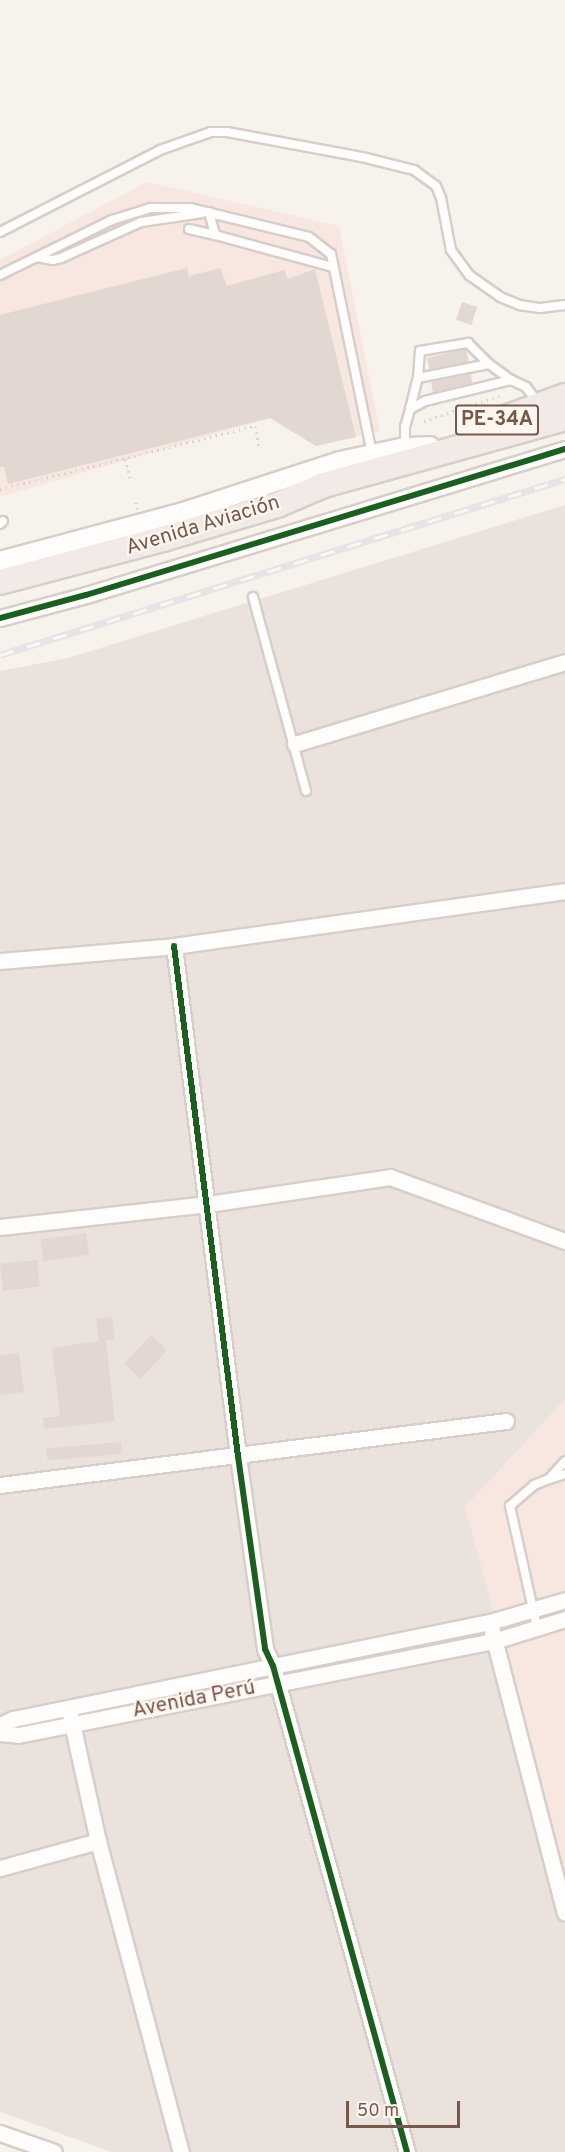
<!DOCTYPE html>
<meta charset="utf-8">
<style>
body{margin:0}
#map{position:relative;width:565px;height:2152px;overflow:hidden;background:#f7f2ec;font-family:Overpass,sans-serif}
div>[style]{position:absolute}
.commercial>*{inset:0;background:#f7e7e0}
.industrial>*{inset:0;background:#ebe2dd}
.green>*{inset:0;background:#e6eed7}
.building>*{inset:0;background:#e2d8d1;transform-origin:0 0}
.path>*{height:3px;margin-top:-1.5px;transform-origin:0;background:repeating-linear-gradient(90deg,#dad2cf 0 1.5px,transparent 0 6px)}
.roads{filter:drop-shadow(2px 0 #d6cec9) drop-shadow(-2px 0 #d6cec9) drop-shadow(0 2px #d6cec9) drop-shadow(0 -2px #d6cec9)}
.service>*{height:8px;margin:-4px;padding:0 4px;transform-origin:4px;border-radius:4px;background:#fefdfc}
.minor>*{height:15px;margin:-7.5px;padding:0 7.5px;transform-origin:7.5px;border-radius:7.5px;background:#fefdfc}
.tertiary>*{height:18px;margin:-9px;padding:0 9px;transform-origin:9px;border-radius:9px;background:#fefdfc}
.trunk>*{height:24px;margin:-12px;padding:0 12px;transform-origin:12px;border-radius:12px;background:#f2eae6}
.rail>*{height:7px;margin-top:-3.5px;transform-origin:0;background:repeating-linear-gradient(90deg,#fff7ef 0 14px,#e5e3e5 0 28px);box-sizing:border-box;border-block:2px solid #e5e3e5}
.cycleway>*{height:6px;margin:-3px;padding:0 3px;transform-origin:3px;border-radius:3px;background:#1b5e20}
span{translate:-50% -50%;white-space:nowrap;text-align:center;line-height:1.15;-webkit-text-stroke:4.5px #fff7ef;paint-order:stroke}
.shield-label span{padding:2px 4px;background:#fff7ef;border:2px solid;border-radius:4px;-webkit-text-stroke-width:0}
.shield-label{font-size:20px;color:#77584c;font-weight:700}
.street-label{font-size:21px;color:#77584c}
.scale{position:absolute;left:346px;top:2101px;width:114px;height:27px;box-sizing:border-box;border:3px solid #77584c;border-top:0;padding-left:8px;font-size:18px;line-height:21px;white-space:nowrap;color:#77584c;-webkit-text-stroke:4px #fff7ef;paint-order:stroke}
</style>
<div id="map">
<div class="commercial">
<i style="clip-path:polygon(147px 182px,339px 226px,380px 431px,317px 446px,270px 418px,0 497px,0 260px)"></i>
<i style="clip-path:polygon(565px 1399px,565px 1873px,465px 1507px)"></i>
</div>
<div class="industrial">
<i style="clip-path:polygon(565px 505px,565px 1399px,465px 1507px,565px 1873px,565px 2152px,112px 2152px,0 2112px,0 671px,68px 658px)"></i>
</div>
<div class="green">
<i style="clip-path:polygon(467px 1635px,468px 1640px,321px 1667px,320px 1663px)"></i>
<i style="clip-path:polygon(256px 1675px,256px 1679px,155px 1700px,154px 1695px)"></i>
</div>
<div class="building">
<i style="clip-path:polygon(187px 268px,189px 276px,220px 268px,227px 286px,284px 270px,288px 279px,315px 269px,356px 437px,316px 446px,270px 418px,8px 484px,4px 467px,0 467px,0 315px)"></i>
<i style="left:462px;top:302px;width:16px;height:19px;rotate:18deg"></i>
<i style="left:466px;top:349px;width:13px;height:40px;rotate:77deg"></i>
<i style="clip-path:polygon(471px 374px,472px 383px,433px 393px,431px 382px)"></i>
<i style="left:86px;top:1233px;width:22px;height:46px;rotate:82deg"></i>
<i style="left:37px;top:1260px;width:27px;height:37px;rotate:84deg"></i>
<i style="clip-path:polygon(112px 1317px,115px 1339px,106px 1341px,115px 1421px,44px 1429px,43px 1418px,60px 1416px,52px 1348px,99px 1341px,96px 1319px)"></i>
<i style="left:151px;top:1335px;width:22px;height:39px;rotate:43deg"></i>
<i style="clip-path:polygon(19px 1353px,24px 1392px,0 1395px,0 1355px)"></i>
<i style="left:121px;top:1442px;width:12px;height:75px;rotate:85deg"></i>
</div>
<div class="path">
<i style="left:424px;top:421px;width:82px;rotate:-18.4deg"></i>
<i style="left:125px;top:459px;width:24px;rotate:75deg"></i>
<i style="left:0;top:489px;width:263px;rotate:-13.9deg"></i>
<i style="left:255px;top:426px;width:20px;rotate:79deg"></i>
<i style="left:136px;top:502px;width:7px;rotate:82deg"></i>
</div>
<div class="roads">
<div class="service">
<i style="left:209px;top:212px;width:24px;rotate:75deg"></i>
<i style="left:215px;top:235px;width:122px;rotate:15.2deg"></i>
<i style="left:189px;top:229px;width:27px;rotate:13deg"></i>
<i style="left:0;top:232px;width:180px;rotate:-27.1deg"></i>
<i style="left:160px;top:150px;width:54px;rotate:-19.4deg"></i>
<i style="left:211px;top:132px;width:16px"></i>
<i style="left:227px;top:132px;width:137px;rotate:10.5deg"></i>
<i style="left:362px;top:157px;width:54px;rotate:14deg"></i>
<i style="left:414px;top:170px;width:27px;rotate:36deg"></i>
<i style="left:436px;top:186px;width:13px;rotate:67deg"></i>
<i style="left:441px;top:198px;width:53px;rotate:79.1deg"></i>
<i style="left:451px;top:250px;width:31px;rotate:54deg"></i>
<i style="left:469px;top:275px;width:38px;rotate:35deg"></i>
<i style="left:500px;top:297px;width:22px;rotate:22deg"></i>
<i style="left:520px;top:305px;width:20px;rotate:9deg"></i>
<i style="left:540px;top:308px;width:25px;rotate:-7deg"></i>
<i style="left:37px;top:257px;width:16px;rotate:11deg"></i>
<i style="left:53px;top:260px;width:8px;rotate:-14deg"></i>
<i style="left:61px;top:258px;width:88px;rotate:-24.2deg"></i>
<i style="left:141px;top:222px;width:62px;rotate:-8.4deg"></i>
<i style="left:0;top:275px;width:125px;rotate:-26.2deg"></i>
<i style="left:112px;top:220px;width:41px;rotate:-17.1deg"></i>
<i style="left:151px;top:208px;width:39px"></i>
<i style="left:190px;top:208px;width:122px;rotate:13.7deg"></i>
<i style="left:309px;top:237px;width:28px;rotate:38deg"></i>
<i style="left:331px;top:254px;width:204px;rotate:78.4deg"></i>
<i style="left:418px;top:378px;width:27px;rotate:-86deg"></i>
<i style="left:420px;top:351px;width:49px;rotate:-9.5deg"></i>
<i style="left:468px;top:343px;width:30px;rotate:45deg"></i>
<i style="left:410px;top:409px;width:32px;rotate:-76deg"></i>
<i style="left:418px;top:378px;width:72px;rotate:-11.2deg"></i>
<i style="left:489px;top:364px;width:27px;rotate:36deg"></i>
<i style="left:405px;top:446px;width:19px;rotate:-90deg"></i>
<i style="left:405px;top:427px;width:19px;rotate:-74deg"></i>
<i style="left:410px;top:409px;width:17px;rotate:-28deg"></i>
<i style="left:425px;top:401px;width:89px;rotate:-13.7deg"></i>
<i style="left:511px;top:380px;width:17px;rotate:25deg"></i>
<i style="left:526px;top:387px;width:20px;rotate:53deg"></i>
<i style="left:0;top:524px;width:4px;rotate:-45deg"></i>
<i style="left:253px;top:597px;width:201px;rotate:74.7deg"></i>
<i style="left:550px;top:1479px;width:16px;rotate:-18deg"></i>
<i style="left:537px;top:1627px;width:124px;rotate:-102.6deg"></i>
<i style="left:510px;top:1506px;width:32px;rotate:-41deg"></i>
<i style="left:534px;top:1485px;width:16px;rotate:-22deg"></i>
<i style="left:549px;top:1479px;width:24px;rotate:-48deg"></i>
</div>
<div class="minor">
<i style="left:0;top:618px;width:89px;rotate:-15deg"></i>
<i style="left:86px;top:595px;width:501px;rotate:-16.95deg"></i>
<i style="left:295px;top:744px;width:282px;rotate:-16.9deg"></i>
<i style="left:174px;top:946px;width:514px;rotate:82.85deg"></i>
<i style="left:238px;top:1456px;width:195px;rotate:82deg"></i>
<i style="left:265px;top:1649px;width:19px;rotate:65deg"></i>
<i style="left:273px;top:1666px;width:504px;rotate:74.59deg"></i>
<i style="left:0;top:961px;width:175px;rotate:-4.9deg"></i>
<i style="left:174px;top:946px;width:395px;rotate:-8deg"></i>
<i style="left:0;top:1227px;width:209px;rotate:-6.3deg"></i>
<i style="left:208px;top:1204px;width:184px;rotate:-8.4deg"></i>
<i style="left:390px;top:1177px;width:186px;rotate:20.1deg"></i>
<i style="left:0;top:1485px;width:510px;rotate:-7.21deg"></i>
<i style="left:492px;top:1631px;width:291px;rotate:75.5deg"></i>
<i style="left:70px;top:1714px;width:130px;rotate:77.6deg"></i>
<i style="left:98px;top:1841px;width:322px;rotate:75.1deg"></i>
<i style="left:0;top:1725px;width:14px;rotate:-25deg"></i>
<i style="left:13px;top:1719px;width:487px;rotate:-11.5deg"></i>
<i style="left:490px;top:1622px;width:78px;rotate:-16.3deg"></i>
<i style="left:0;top:1733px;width:18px;rotate:6deg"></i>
<i style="left:18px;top:1735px;width:485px;rotate:-11.2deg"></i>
<i style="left:494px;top:1641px;width:74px;rotate:-17.2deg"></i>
<i style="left:0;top:1868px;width:102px;rotate:-15.4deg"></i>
<i style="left:0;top:2133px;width:57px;rotate:19.4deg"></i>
</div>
<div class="tertiary">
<i style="left:0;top:561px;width:189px;rotate:-15deg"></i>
<i style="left:183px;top:512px;width:165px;rotate:-18deg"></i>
<i style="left:340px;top:461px;width:66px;rotate:-12.2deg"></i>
<i style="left:405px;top:447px;width:25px;rotate:-2deg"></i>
</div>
<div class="trunk">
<i style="left:481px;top:427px;width:90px;rotate:-20.3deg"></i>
<i style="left:0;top:582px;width:169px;rotate:-14.8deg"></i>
<i style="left:163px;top:539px;width:119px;rotate:-16.6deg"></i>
<i style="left:277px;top:505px;width:51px;rotate:-23.1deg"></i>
<i style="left:324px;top:485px;width:250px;rotate:-15.5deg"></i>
</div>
</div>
<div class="rail">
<i style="left:0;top:655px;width:592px;rotate:-17.3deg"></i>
</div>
<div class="cycleway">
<i style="left:0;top:618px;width:89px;rotate:-15deg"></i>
<i style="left:86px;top:595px;width:501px;rotate:-16.95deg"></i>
<i style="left:174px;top:946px;width:514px;rotate:82.85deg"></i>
<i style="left:238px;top:1456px;width:195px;rotate:82deg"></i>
<i style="left:265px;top:1649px;width:19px;rotate:65deg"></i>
<i style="left:273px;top:1666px;width:504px;rotate:74.59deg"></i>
</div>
<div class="shield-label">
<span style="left:497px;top:420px">PE-34A</span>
</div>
<div class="street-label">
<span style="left:203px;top:526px;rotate:-17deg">Avenida Aviación</span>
<span style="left:194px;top:1700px;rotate:-11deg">Avenida Perú</span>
</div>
<div class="scale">50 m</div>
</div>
